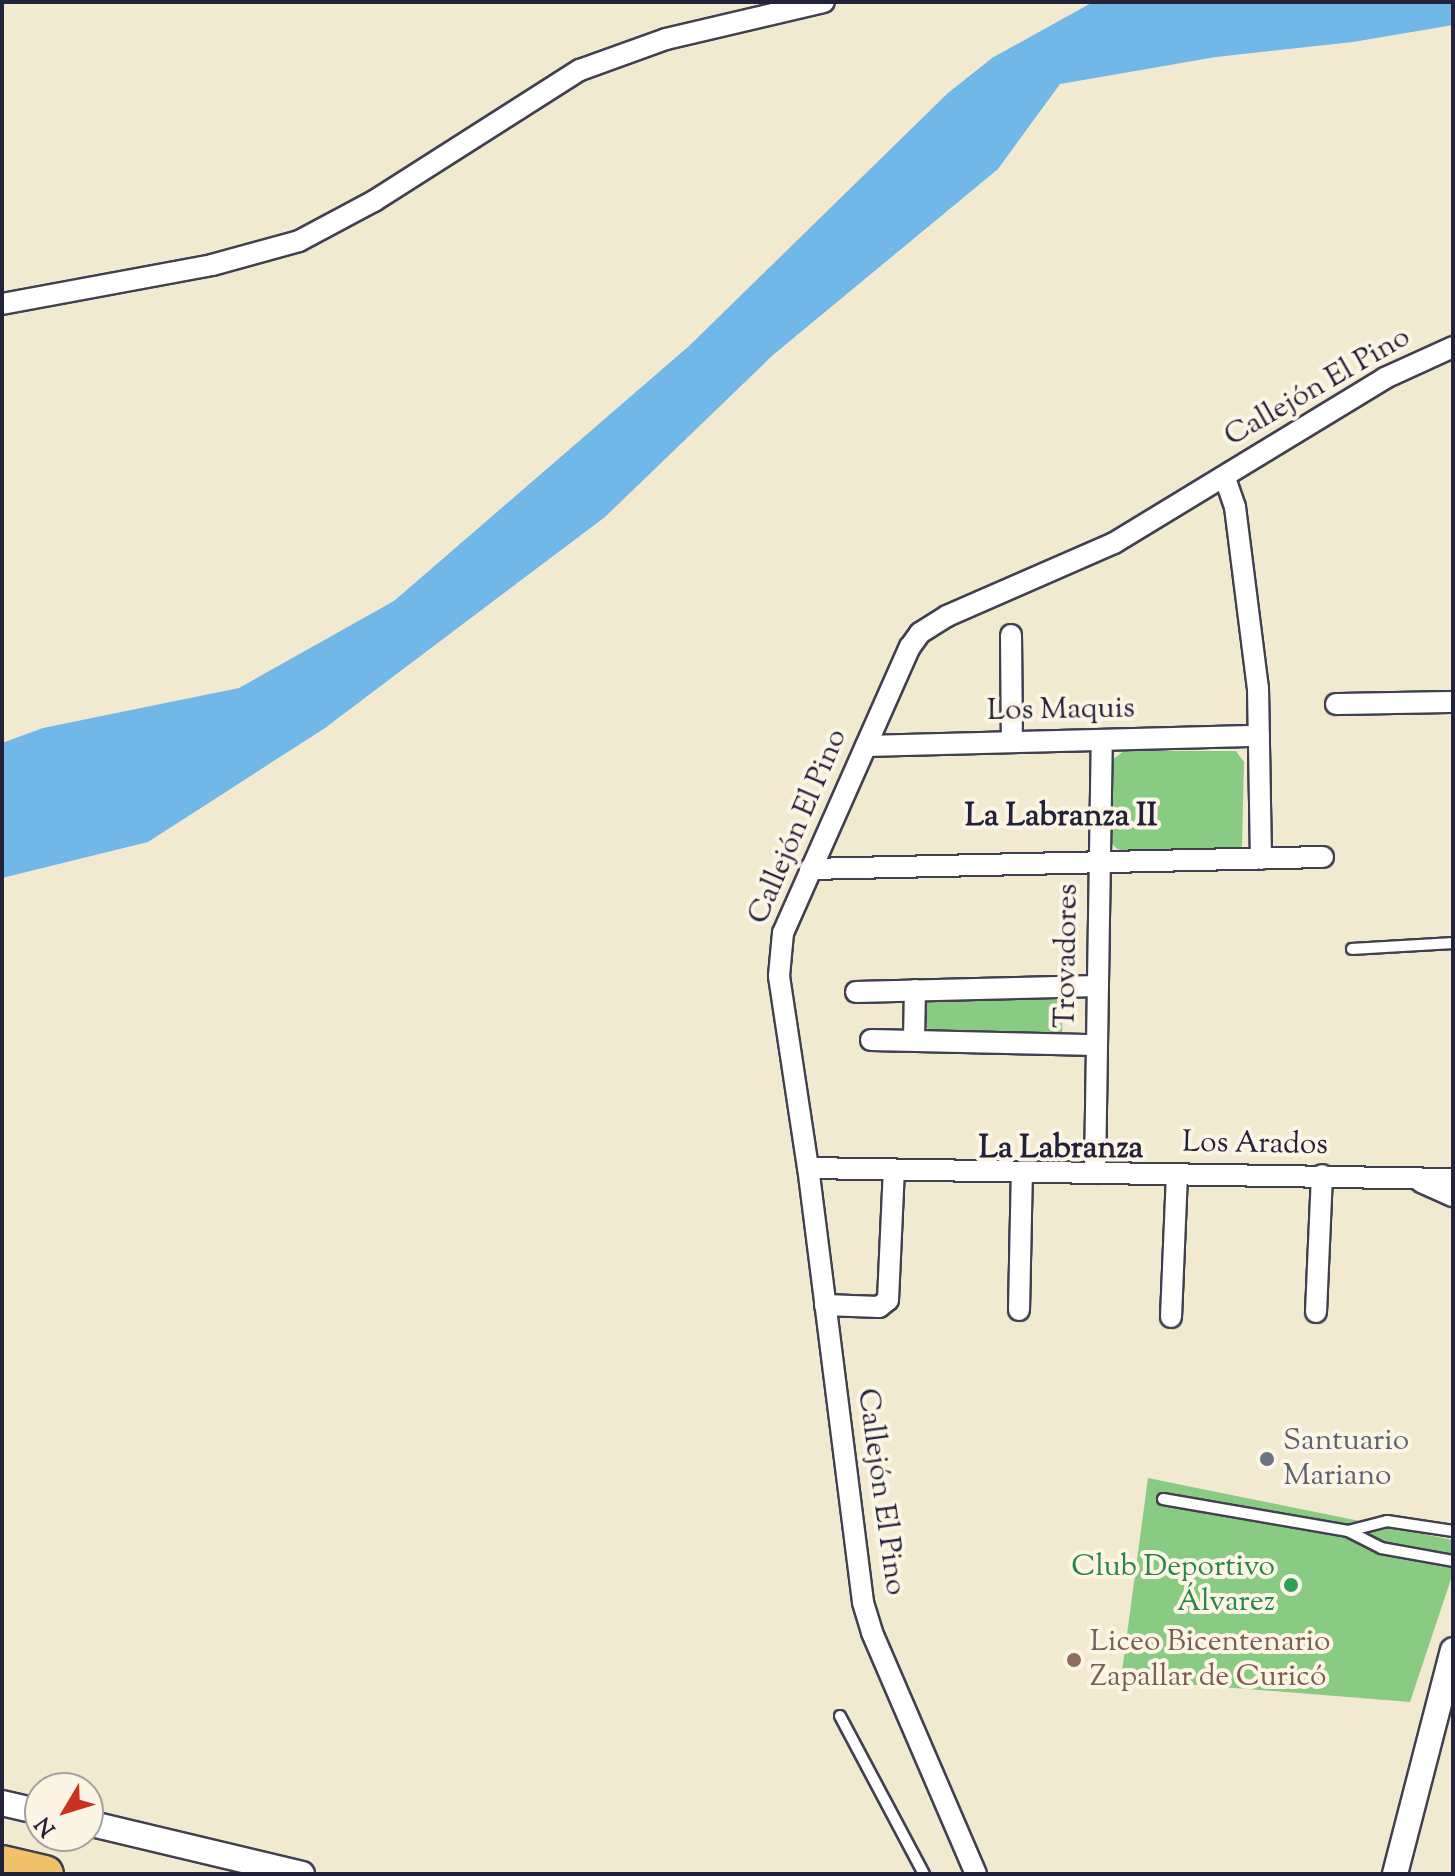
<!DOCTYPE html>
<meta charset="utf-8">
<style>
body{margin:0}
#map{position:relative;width:1455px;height:1876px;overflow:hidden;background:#f1ead0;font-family:"Sorts Mill Goudy",serif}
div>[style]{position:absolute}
.green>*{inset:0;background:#89cb83}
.water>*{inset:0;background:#71b7e8}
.roads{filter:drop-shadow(2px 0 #414051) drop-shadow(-2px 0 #414051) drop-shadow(0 2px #414051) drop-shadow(0 -2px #414051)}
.service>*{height:10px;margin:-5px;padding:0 5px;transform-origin:5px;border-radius:5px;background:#fff}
.minor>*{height:20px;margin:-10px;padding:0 10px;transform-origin:10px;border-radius:10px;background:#fff}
.tertiary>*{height:24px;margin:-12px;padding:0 12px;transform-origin:12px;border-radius:12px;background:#fff}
.motorway>*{height:36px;margin:-18px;padding:0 18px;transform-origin:18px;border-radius:18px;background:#f2c26a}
.dots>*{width:22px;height:22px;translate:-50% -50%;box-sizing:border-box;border:4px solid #fcf5e5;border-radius:50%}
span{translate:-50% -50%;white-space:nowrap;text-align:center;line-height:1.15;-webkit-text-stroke:8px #fcf5e5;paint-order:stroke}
.street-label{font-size:30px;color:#22223b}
.worship-label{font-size:30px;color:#5b616d}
.left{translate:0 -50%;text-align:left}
.leisure-label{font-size:30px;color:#27864d}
.right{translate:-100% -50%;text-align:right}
.education-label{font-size:30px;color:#785e54}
.neighbourhood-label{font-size:32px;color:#22223b;font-weight:700}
.frame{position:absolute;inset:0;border:4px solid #22223b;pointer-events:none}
.north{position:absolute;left:24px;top:1772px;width:80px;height:80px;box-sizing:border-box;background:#fcf5e5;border:2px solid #a5a1a1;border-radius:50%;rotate:232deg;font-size:22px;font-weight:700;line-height:32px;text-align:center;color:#22223b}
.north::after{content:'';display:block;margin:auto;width:28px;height:36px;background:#c8321e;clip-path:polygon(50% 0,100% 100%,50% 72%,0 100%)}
</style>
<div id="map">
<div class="green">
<i style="clip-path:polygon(1124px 751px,1236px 751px,1244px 762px,1242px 846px,1234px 851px,1127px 852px,1117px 849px,1111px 843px,1112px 760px)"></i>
<i style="clip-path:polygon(1063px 996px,1062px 1035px,940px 1032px,928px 1029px,923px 1024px,927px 999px)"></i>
<i style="clip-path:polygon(1148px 1478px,1453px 1540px,1453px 1573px,1410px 1702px,1121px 1679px)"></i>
</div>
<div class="water">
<i style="clip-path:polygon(1093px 2px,1453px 2px,1453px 25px,1353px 42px,1216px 57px,1060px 84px,998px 169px,773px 355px,605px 517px,325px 728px,148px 842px,2px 878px,2px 743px,43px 728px,239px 688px,394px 601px,689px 346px,948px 93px,992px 58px)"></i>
</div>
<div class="roads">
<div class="service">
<i style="left:1352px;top:949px;width:101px;rotate:-3.4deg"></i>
<i style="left:1163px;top:1499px;width:188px;rotate:9.8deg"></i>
<i style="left:1348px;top:1531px;width:37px;rotate:27deg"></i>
<i style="left:1381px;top:1548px;width:73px;rotate:10.2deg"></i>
<i style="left:1348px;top:1531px;width:40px;rotate:-14.4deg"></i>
<i style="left:1387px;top:1521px;width:67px;rotate:8.6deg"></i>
<i style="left:840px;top:1716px;width:179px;rotate:62deg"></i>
</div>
<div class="minor">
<i style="left:2px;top:304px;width:214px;rotate:-10.5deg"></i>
<i style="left:212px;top:265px;width:90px;rotate:-15.4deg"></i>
<i style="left:299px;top:241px;width:85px;rotate:-28.1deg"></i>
<i style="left:374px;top:201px;width:244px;rotate:-32.5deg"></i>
<i style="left:580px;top:70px;width:91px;rotate:-19.8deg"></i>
<i style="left:666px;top:39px;width:162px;rotate:-13.2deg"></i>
<i style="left:1225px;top:478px;width:31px;rotate:71deg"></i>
<i style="left:1235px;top:507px;width:182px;rotate:82.8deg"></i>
<i style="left:1258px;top:688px;width:171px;rotate:89deg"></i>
<i style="left:1011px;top:635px;width:107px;rotate:89.5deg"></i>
<i style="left:1336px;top:704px;width:117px;rotate:-1deg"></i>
<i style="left:866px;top:746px;width:393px;rotate:-1.5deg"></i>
<i style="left:810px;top:869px;width:513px;rotate:-1.34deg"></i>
<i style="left:856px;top:992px;width:242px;rotate:-1.4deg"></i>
<i style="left:871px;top:1040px;width:226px;rotate:1.3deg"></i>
<i style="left:914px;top:1040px;width:50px;rotate:-88.9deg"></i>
<i style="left:808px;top:1168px;width:645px;rotate:0.98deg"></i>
<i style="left:1095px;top:1173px;width:433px;rotate:-89.1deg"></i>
<i style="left:1421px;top:1182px;width:35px;rotate:24deg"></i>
<i style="left:825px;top:1305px;width:54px;rotate:2.1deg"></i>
<i style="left:879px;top:1307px;width:11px;rotate:-38deg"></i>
<i style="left:888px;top:1300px;width:130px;rotate:-87.4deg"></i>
<i style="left:1019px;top:1310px;width:138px;rotate:-88.8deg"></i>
<i style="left:1316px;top:1312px;width:137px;rotate:-87.5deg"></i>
<i style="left:1171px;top:1317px;width:143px;rotate:-87.6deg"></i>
<i style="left:976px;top:1874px;width:263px;rotate:-113.3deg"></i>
<i style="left:872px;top:1632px;width:31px;rotate:-107deg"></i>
<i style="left:863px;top:1602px;width:437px;rotate:-97.2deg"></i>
<i style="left:808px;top:1168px;width:194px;rotate:-98.6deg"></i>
<i style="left:779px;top:976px;width:43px;rotate:-84.7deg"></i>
<i style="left:783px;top:933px;width:313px;rotate:-66.1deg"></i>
<i style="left:910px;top:647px;width:17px;rotate:-54deg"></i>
<i style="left:920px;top:633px;width:32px;rotate:-32deg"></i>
<i style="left:947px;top:616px;width:182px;rotate:-23.6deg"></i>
<i style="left:1114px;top:543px;width:317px;rotate:-31.3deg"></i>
<i style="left:1385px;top:378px;width:75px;rotate:-24.5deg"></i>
</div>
<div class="tertiary">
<i style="left:2px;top:1803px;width:39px;rotate:13deg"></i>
<i style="left:88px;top:1823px;width:220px;rotate:13.4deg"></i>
<i style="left:1395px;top:1874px;width:231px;rotate:-75.5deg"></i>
</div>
<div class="motorway">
<i style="left:2px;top:1864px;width:44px;rotate:13.1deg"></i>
</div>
</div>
<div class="dots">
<i style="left:1267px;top:1459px;background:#6b7280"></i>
<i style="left:1291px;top:1585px;background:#2e9e5b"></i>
<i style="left:1074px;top:1660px;background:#8d6e63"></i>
</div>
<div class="street-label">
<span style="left:1318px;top:388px;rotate:-30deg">Callejón El Pino</span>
<span style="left:1061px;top:711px;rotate:-1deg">Los Maquis</span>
<span style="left:799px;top:827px;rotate:-67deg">Callejón El Pino</span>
<span style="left:1068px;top:956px;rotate:-89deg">Trovadores</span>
<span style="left:1255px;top:1145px;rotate:1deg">Los Arados</span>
<span style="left:880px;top:1492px;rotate:82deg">Callejón El Pino</span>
</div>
<div class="worship-label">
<span class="left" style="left:1283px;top:1459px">Santuario<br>Mariano</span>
</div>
<div class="leisure-label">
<span class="right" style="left:1275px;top:1585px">Club Deportivo<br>Álvarez</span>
</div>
<div class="education-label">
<span class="left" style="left:1090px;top:1660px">Liceo Bicentenario<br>Zapallar de Curicó</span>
</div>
<div class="neighbourhood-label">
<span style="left:1061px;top:817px">La Labranza II</span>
<span style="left:1061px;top:1149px">La Labranza</span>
</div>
<div class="frame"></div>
<div class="north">N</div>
</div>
